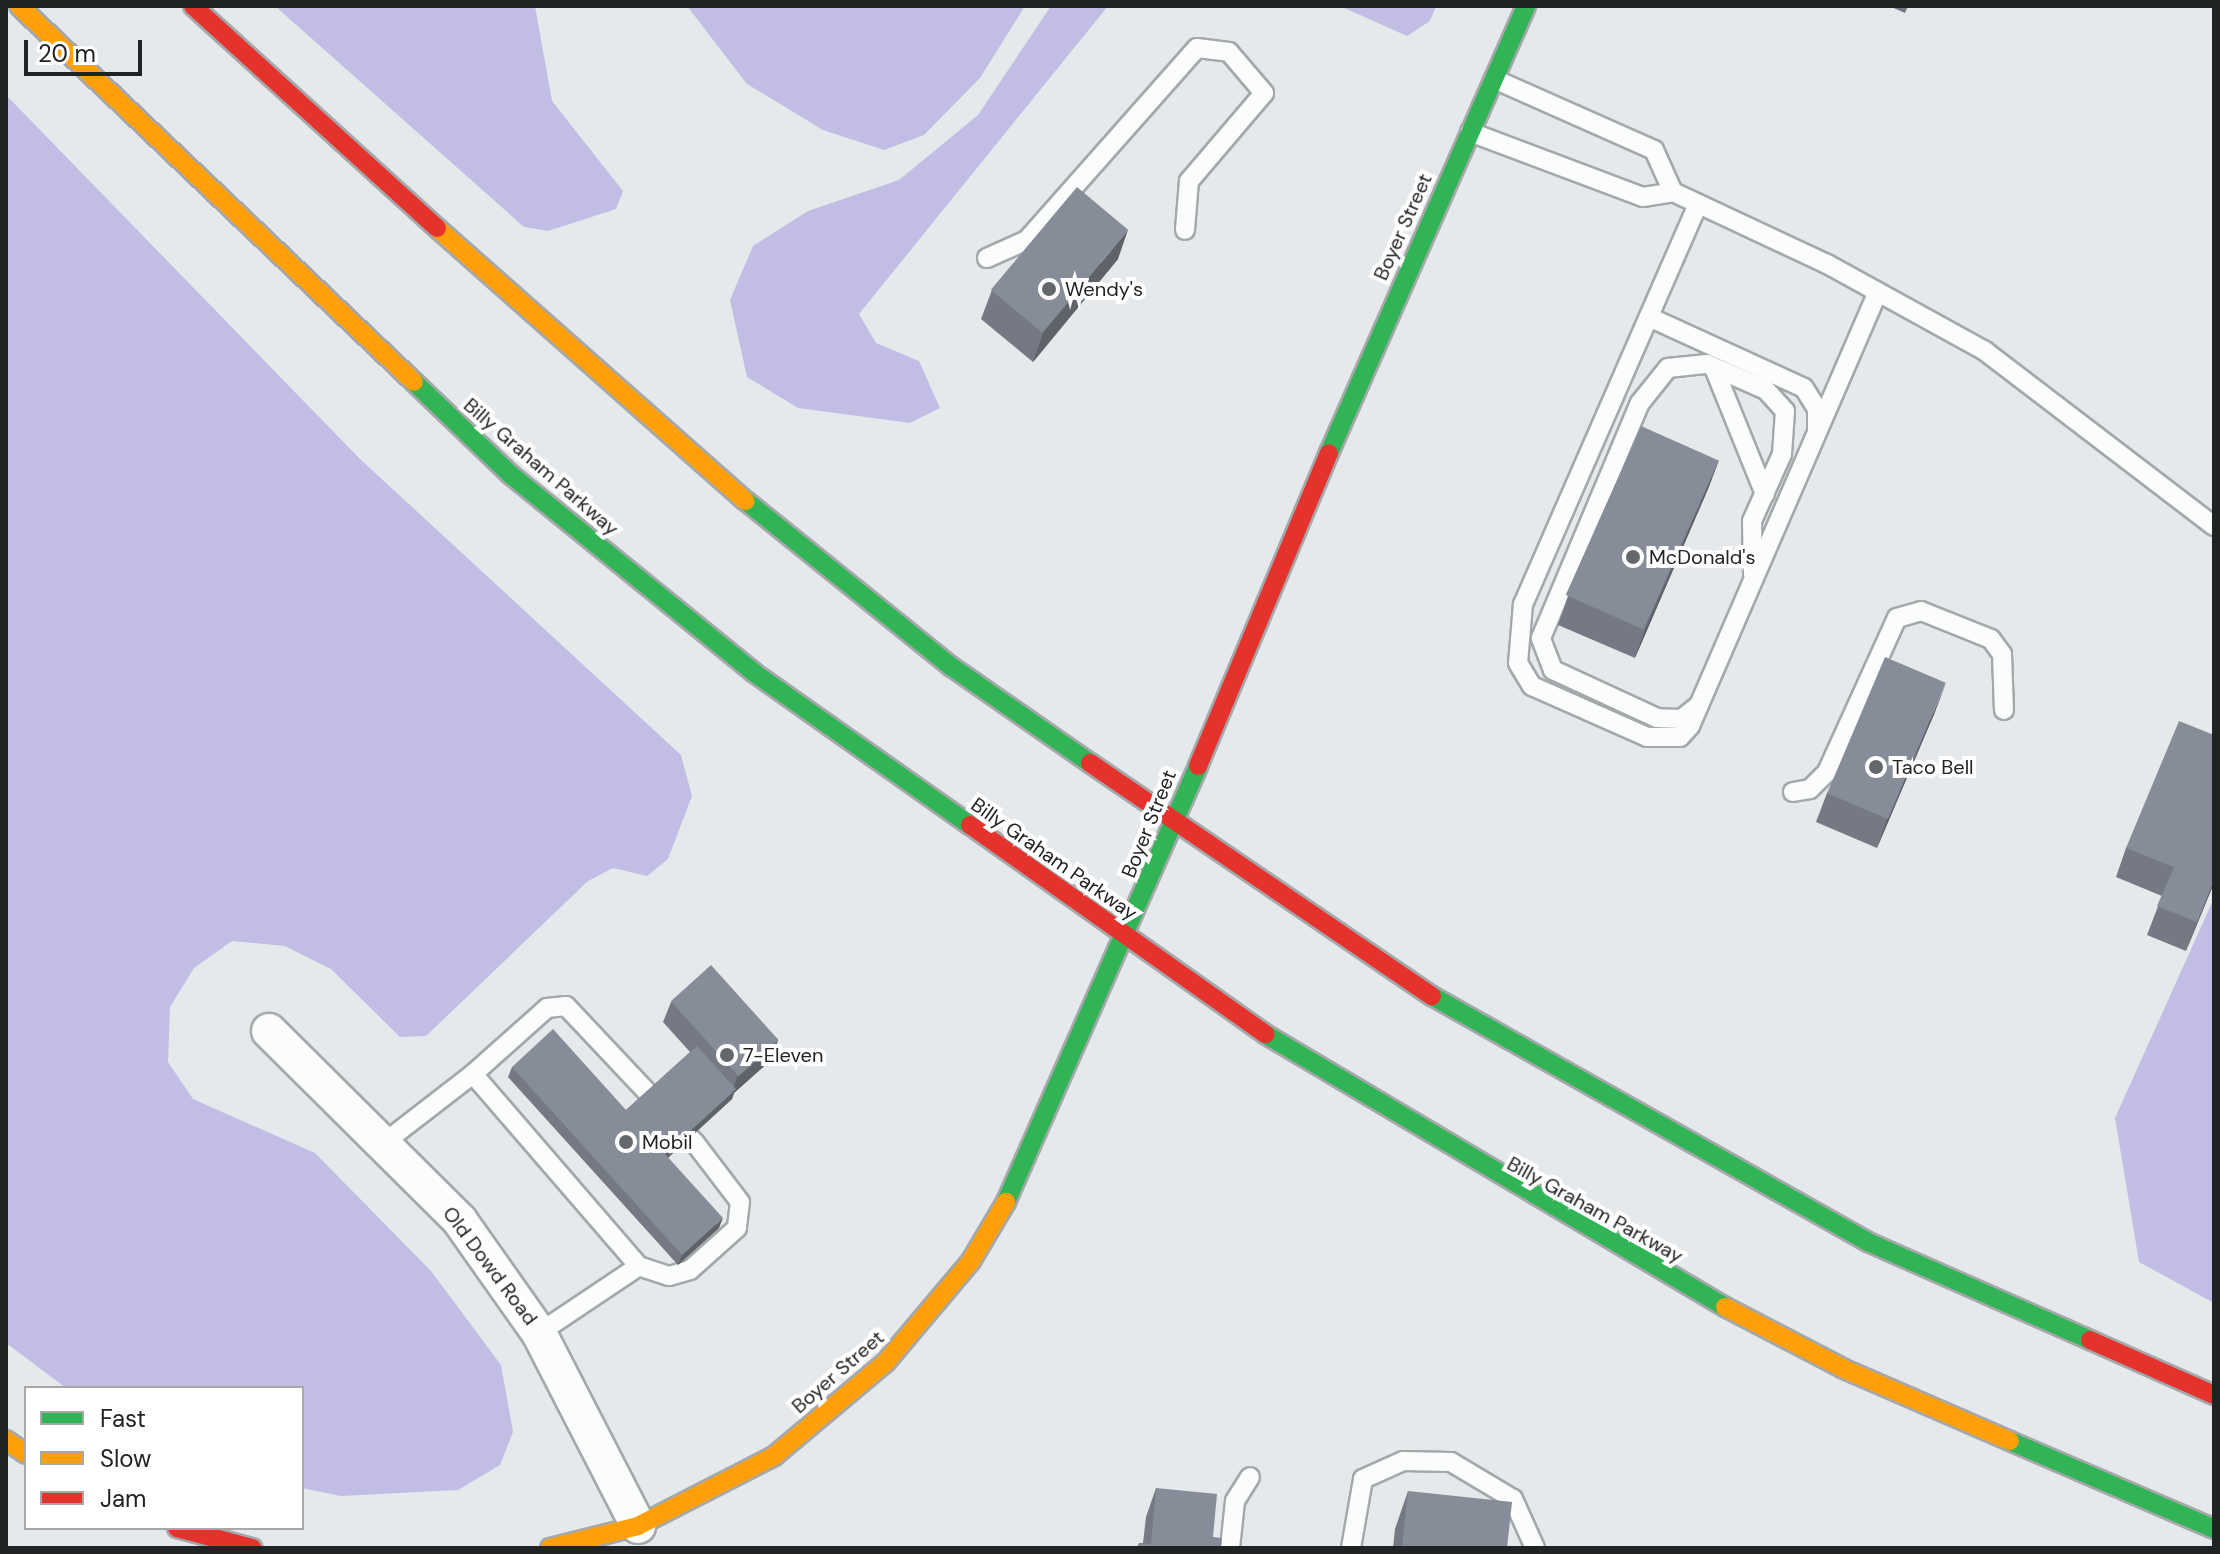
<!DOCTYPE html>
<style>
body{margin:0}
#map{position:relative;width:2220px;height:1554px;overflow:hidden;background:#e6e9eb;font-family:"DM Sans",sans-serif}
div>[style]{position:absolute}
.forest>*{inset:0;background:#c2bde4}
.roads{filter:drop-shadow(2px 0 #a5a8aa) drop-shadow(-2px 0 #a5a8aa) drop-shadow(0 2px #a5a8aa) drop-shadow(0 -2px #a5a8aa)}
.lane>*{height:18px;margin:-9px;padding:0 9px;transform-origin:9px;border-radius:9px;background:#fbfcfc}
.street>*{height:34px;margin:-17px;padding:0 17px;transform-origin:17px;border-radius:17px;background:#fbfcfc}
.fast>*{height:18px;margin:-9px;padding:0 9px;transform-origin:9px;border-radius:9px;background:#30b455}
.slow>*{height:18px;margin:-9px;padding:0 9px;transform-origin:9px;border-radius:9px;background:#ff9f0a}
.jam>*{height:18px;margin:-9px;padding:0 9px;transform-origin:9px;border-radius:9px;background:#e5322d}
.wall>*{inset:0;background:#747983}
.shaded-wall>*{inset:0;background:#5e636a}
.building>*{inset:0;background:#878d98;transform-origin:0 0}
.dots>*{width:22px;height:22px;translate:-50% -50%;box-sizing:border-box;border:4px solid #fff;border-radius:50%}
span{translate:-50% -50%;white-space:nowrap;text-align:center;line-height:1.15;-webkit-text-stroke:8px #fff;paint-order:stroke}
.street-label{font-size:20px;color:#202324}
.poi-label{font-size:20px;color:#202324}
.left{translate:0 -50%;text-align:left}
.frame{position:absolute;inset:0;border:8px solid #202324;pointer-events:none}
.legend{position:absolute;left:24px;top:1386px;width:280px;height:144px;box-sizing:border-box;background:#fff;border:2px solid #a6a7a7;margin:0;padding:10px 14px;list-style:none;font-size:24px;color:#202324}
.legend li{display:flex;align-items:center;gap:16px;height:40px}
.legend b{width:40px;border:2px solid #a6a7a7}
.scale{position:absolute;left:24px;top:40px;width:118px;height:36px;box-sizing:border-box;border:4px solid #202324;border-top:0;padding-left:10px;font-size:24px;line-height:28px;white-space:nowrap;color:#202324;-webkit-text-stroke:6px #fff;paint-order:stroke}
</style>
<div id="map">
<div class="forest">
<i style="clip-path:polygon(275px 6px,535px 6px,552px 101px,623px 191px,616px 209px,548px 231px,524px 227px)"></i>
<i style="clip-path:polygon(687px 6px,1025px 6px,980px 78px,924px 135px,884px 150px,823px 130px,747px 84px)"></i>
<i style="clip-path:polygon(1051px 6px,1108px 6px,859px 314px,876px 343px,919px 361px,940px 408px,910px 423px,798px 408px,747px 377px,730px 300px,753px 246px,808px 211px,899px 180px,978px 115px)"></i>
<i style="clip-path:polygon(1340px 6px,1436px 6px,1430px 21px,1407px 36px)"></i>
<i style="clip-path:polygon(6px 95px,360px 459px,681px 755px,692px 796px,668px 859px,647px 876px,613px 868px,588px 881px,426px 1036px,400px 1037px,331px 969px,285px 946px,232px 941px,194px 968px,170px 1007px,168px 1062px,193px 1099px,315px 1153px,431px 1271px,501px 1365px,513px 1432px,500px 1465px,458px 1490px,341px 1496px,302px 1488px,302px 1388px,66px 1388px,6px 1343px)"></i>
<i style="clip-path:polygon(2214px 898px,2213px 1079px,2214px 1303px,2139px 1262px,2115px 1118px)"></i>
</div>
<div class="roads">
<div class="lane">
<i style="left:1494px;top:79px;width:175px;rotate:23.9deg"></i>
<i style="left:1654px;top:150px;width:46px;rotate:65.7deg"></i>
<i style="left:1470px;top:132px;width:185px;rotate:20.6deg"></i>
<i style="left:1643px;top:197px;width:30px;rotate:-9deg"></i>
<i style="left:1673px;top:192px;width:170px;rotate:25.1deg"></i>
<i style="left:1827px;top:264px;width:180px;rotate:28.8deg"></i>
<i style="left:1985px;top:351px;width:288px;rotate:37.4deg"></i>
<i style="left:1698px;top:204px;width:437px;rotate:113.6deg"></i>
<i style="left:1523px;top:604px;width:59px;rotate:94.8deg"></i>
<i style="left:1518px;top:663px;width:27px;rotate:59deg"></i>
<i style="left:1532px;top:686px;width:126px;rotate:23.9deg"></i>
<i style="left:1647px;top:737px;width:33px"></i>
<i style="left:1680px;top:737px;width:15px;rotate:-48deg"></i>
<i style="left:1690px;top:726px;width:473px;rotate:-66.6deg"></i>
<i style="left:987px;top:258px;width:44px;rotate:-24.2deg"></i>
<i style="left:1027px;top:240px;width:256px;rotate:-48.5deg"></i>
<i style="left:1197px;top:48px;width:32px;rotate:7deg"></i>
<i style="left:1229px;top:52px;width:54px;rotate:49.5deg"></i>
<i style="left:1264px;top:93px;width:116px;rotate:130.4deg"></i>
<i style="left:1189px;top:181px;width:49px;rotate:94.7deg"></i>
<i style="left:1649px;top:317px;width:170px;rotate:24.6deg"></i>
<i style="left:1804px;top:388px;width:25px;rotate:58deg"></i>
<i style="left:1817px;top:409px;width:20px;rotate:90deg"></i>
<i style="left:1714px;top:368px;width:136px;rotate:68deg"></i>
<i style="left:1699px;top:705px;width:22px;rotate:141deg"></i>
<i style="left:1682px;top:719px;width:25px;rotate:-178deg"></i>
<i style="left:1657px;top:718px;width:115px;rotate:-155.2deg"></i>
<i style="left:1553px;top:670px;width:34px;rotate:-111deg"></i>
<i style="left:1541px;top:638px;width:255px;rotate:-67.2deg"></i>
<i style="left:1640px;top:403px;width:45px;rotate:-51.3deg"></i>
<i style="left:1668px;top:368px;width:39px;rotate:-6deg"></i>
<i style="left:1707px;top:364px;width:64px;rotate:23.8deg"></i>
<i style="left:1766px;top:390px;width:28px;rotate:48deg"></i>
<i style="left:1785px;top:411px;width:43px;rotate:94deg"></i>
<i style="left:1782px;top:454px;width:73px;rotate:114.1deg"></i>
<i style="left:1752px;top:521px;width:53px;rotate:88.9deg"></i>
<i style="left:1793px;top:792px;width:17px;rotate:-10deg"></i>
<i style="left:1810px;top:789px;width:24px;rotate:-45deg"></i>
<i style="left:1827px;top:772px;width:169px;rotate:-65.6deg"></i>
<i style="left:1897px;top:618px;width:25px;rotate:-16deg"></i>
<i style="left:1921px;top:611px;width:75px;rotate:21.8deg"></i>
<i style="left:1991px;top:639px;width:19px;rotate:54deg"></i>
<i style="left:2002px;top:654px;width:56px;rotate:88deg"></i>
<i style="left:473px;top:1074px;width:99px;rotate:-41.7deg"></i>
<i style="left:547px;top:1008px;width:19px;rotate:-6deg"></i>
<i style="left:566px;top:1006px;width:188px;rotate:46.7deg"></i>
<i style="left:695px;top:1143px;width:74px;rotate:52.7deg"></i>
<i style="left:740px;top:1202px;width:26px;rotate:97deg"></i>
<i style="left:737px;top:1228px;width:63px;rotate:138.2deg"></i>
<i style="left:690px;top:1270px;width:22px;rotate:164deg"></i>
<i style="left:669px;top:1276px;width:32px;rotate:-162deg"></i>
<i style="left:385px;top:1142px;width:111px;rotate:-37.7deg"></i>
<i style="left:473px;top:1074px;width:254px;rotate:49.2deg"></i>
<i style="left:639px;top:1266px;width:120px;rotate:146.2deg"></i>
<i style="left:1230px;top:1548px;width:47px;rotate:-83.9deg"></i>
<i style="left:1235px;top:1501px;width:28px;rotate:-58deg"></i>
<i style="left:1351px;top:1548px;width:70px;rotate:-80.1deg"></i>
<i style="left:1363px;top:1479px;width:44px;rotate:-24.2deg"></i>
<i style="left:1403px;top:1461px;width:48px;rotate:1.2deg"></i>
<i style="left:1451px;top:1462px;width:72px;rotate:30.8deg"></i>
<i style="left:1513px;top:1499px;width:54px;rotate:65.8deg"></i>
</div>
<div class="street">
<i style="left:269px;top:1031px;width:269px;rotate:44.8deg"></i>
<i style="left:460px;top:1221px;width:137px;rotate:54.8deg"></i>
<i style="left:539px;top:1333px;width:217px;rotate:62.8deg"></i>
</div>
<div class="fast">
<i style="left:414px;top:382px;width:134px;rotate:43.8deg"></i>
<i style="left:511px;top:475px;width:312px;rotate:39.1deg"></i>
<i style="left:753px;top:672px;width:266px;rotate:35.2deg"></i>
<i style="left:1329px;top:453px;width:488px;rotate:-66.2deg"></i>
<i style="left:746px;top:501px;width:265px;rotate:38.9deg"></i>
<i style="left:952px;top:667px;width:168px;rotate:34.8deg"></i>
<i style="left:1432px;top:996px;width:501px;rotate:29.43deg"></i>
<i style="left:1868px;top:1242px;width:243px;rotate:23.8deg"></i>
<i style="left:1265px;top:1034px;width:535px;rotate:30.69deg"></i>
<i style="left:1006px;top:1202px;width:476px;rotate:-66.2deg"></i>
<i style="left:2010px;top:1441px;width:222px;rotate:23.3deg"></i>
</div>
<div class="slow">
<i style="left:19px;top:6px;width:545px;rotate:43.59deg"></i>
<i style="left:437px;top:228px;width:412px;rotate:41.5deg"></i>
<i style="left:1725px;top:1307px;width:132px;rotate:27.5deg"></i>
<i style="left:1842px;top:1368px;width:183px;rotate:23.5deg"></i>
<i style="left:6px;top:1440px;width:24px;rotate:35deg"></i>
<i style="left:550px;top:1548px;width:91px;rotate:-14deg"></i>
<i style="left:638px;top:1526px;width:153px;rotate:-27.2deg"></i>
<i style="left:774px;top:1456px;width:146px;rotate:-40deg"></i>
<i style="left:886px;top:1362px;width:132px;rotate:-49.9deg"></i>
<i style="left:971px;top:1261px;width:69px;rotate:-59.3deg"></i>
</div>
<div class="jam">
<i style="left:193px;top:6px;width:330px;rotate:42.3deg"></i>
<i style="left:1090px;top:763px;width:414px;rotate:34.3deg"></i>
<i style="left:1198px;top:766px;width:339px;rotate:-67.3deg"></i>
<i style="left:970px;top:825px;width:362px;rotate:35.3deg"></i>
<i style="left:2090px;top:1340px;width:136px;rotate:23.9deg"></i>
<i style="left:177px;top:1528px;width:78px;rotate:14.9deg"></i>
</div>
</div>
<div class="wall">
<i style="clip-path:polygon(1889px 6px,1908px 6px,1905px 13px)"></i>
<i style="clip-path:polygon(1118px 259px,1033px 362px,981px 319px,992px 290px)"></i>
<i style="clip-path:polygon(1719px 460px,1708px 489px,1635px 658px,1558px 625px,1568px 596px)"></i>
<i style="clip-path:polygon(1935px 712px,1877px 848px,1816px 822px,1827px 793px)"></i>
<i style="clip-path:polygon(2214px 735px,2214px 883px,2186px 951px,2147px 935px,2162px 896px,2116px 877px,2126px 848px)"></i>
<i style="clip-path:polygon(671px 1002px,778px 1040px,771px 1060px,734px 1093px,732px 1099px,668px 1158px,719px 1228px,678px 1265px,508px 1077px,512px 1067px,626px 1110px,690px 1052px,663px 1022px)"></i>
<i style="clip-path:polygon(1156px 1488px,1213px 1537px,1221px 1548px,1137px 1548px,1139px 1543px,1143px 1543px,1146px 1517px)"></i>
<i style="clip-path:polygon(1408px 1491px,1507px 1548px,1393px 1548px,1395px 1529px)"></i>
</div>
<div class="shaded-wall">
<i style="clip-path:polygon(1128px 230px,1118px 259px,1033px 362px,1043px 333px)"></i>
<i style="clip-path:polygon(1719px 460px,1708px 489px,1635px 658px,1645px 629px)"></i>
<i style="clip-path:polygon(1946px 683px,1935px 712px,1877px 848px,1887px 819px)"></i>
<i style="clip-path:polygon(2214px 880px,2214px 883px,2186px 951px,2197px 922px)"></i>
<i style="clip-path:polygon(778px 1040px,771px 1060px,734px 1093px,732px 1099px,661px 1164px,665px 1154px,732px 1093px,737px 1077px)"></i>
<i style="clip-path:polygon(723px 1218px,719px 1228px,678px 1265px,682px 1255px)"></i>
</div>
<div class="building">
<i style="left:1077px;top:187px;width:67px;height:134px;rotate:40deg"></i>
<i style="left:1641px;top:426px;width:85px;height:185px;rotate:24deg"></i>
<i style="left:1885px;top:657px;width:66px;height:148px;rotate:23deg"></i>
<i style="clip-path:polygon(2179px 721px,2214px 735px,2214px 880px,2197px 922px,2157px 906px,2174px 867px,2126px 848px)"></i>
<i style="left:711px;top:965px;width:101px;height:54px;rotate:48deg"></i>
<i style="clip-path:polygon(553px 1029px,626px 1110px,697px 1046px,736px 1089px,665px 1154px,723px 1218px,682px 1255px,512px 1067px)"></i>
<i style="clip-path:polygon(1156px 1488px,1217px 1494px,1213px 1537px,1222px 1538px,1221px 1548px,1138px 1548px,1139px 1543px,1151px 1544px)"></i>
<i style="clip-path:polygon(1408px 1491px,1512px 1502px,1507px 1548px,1402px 1548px)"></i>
</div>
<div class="dots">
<i style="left:1049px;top:289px;background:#65686a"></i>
<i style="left:1633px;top:557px;background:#65686a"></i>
<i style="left:1876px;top:767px;background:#65686a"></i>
<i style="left:727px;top:1055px;background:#65686a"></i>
<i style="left:626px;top:1142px;background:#65686a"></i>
</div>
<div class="street-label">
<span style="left:1403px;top:227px;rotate:-66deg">Boyer Street</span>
<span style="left:541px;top:467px;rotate:41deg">Billy Graham Parkway</span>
<span style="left:1149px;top:824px;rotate:-68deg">Boyer Street</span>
<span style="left:1054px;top:859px;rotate:35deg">Billy Graham Parkway</span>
<span style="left:1595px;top:1210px;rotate:29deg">Billy Graham Parkway</span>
<span style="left:490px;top:1266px;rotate:53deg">Old Dowd Road</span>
<span style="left:838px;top:1372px;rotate:-41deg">Boyer Street</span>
</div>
<div class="poi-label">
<span class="left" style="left:1065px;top:289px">Wendy's</span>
<span class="left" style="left:1649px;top:557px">McDonald's</span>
<span class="left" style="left:1892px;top:767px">Taco Bell</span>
<span class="left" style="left:743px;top:1055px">7-Eleven</span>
<span class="left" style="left:642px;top:1142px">Mobil</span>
</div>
<div class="frame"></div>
<ul class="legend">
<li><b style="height:10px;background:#30b455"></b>Fast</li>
<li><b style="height:10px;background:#ff9f0a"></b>Slow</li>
<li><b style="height:10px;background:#e5322d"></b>Jam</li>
</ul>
<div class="scale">20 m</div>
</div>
